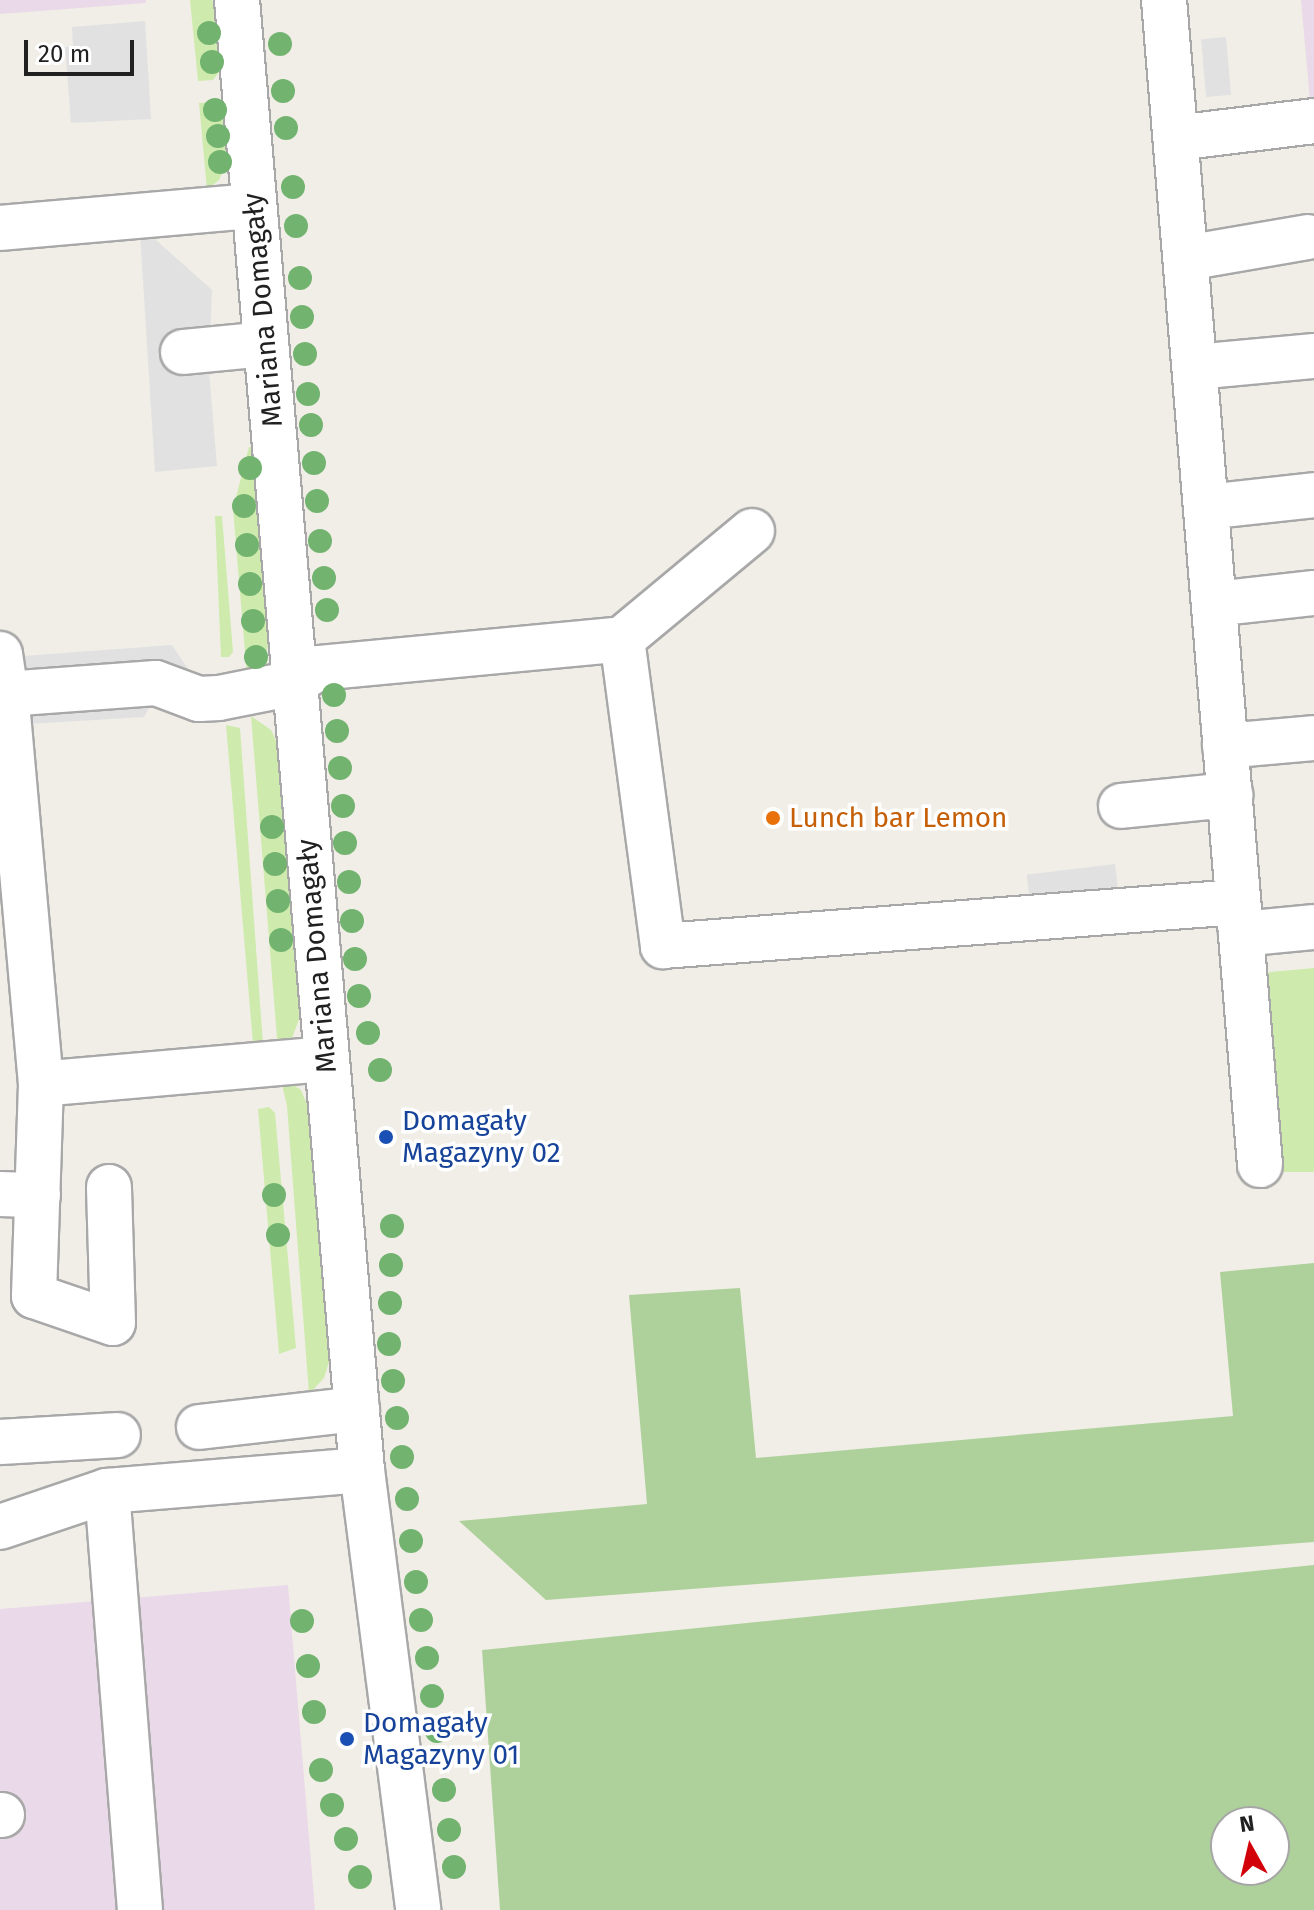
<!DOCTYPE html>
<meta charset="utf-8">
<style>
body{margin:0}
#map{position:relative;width:1314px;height:1910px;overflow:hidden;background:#f1eee7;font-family:"Fira Sans",sans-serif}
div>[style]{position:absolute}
.industrial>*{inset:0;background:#ead9e8}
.grass>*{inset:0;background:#ceebad}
.forest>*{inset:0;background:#aed19c}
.parking>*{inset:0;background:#e1e1e1;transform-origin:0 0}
.roads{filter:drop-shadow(2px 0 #a8a8a8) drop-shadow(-2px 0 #a8a8a8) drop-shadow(0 2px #a8a8a8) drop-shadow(0 -2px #a8a8a8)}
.minor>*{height:44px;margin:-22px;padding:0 22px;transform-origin:22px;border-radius:22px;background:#fff}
.trees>*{width:24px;height:24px;margin:-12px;border-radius:50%;background:#72b370}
.dots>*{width:22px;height:22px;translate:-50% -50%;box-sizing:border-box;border:4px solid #fff;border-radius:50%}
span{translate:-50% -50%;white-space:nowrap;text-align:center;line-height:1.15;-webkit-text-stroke:7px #fff;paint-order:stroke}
.street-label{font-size:28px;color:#212121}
.food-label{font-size:28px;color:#c56008}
.left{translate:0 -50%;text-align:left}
.transit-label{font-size:28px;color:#164399}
.north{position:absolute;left:1210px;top:1806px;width:80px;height:80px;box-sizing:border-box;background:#fff;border:2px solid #a6a6a6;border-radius:50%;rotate:352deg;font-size:22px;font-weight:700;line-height:32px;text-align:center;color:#212121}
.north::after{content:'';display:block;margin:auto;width:28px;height:36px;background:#d20009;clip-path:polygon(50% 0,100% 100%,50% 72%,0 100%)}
.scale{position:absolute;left:24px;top:40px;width:110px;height:36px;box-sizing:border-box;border:4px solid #212121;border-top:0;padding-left:10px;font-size:24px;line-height:28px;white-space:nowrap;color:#212121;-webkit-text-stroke:6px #fff;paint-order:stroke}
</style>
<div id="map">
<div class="industrial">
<i style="clip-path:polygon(0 0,146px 0,146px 3px,0 14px)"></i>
<i style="clip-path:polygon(1301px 0,1314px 0,1314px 146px)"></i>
<i style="clip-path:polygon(288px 1585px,315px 1910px,0 1910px,0 1609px)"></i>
</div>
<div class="grass">
<i style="clip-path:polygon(190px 0,212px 0,217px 11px,222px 68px,213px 80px,198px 81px)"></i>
<i style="clip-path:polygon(214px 102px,225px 109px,229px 158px,219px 180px,207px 190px,199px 103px)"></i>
<i style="clip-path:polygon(249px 447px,254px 447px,270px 641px,261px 666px,247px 676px,233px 509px)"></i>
<i style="clip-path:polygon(215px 516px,222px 516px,233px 652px,229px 657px,221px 657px)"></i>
<i style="clip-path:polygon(251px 716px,271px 730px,279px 747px,301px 1014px,292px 1038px,278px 1050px)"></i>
<i style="clip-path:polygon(226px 725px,240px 728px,263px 1044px,253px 1044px)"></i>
<i style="clip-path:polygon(1314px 968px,1314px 1172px,1279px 1172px,1260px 973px)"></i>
<i style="clip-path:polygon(280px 1076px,301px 1090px,308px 1107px,330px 1359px,324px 1378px,309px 1394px,287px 1106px)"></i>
<i style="clip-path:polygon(269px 1107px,275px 1113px,296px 1348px,279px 1354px,258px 1109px)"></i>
</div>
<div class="forest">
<i style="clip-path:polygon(1314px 1263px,1314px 1542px,546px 1600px,459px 1521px,647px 1504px,629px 1295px,740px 1288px,756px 1458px,1233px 1416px,1220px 1272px)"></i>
<i style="clip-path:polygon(evenodd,1314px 1565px,1314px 1910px,500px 1910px,482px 1650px,1314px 1565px,1274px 1822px,1274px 1870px,1226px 1870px,1226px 1822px,1274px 1822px)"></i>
</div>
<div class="parking">
<i style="clip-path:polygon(145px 21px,151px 119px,71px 123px,65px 47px,73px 46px,72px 27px)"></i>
<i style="left:1226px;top:37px;width:58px;height:25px;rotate:85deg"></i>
<i style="clip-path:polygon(140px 233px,148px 233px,212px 290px,209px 371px,217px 466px,155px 472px)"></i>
<i style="clip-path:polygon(172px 645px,188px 669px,27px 681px,10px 657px)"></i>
<i style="clip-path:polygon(156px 695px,144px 717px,12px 725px,24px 703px)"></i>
<i style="left:1115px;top:864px;width:23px;height:89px;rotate:83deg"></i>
</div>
<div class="roads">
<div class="minor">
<i style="left:237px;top:0;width:1475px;rotate:85.14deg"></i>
<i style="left:362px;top:1470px;width:444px;rotate:82.7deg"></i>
<i style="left:1164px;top:0;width:1169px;rotate:85.29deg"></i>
<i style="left:1176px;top:138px;width:139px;rotate:-7deg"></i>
<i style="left:0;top:228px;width:255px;rotate:-5deg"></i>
<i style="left:1186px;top:258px;width:123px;rotate:-9.8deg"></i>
<i style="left:183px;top:352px;width:83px;rotate:-5.5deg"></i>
<i style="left:1195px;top:367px;width:120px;rotate:-5.3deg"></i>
<i style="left:1206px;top:507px;width:109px;rotate:-6.3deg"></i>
<i style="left:1214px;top:604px;width:101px;rotate:-6.3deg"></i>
<i style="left:622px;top:639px;width:169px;rotate:-39.7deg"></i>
<i style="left:0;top:654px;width:40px;rotate:81.5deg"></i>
<i style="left:1225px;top:746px;width:89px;rotate:-5.1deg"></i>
<i style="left:1121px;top:806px;width:110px;rotate:-5.8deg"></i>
<i style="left:1241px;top:934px;width:73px;rotate:-5.5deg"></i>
<i style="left:325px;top:1059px;width:285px;rotate:175deg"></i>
<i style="left:41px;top:1084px;width:392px;rotate:-95.1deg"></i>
<i style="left:6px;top:694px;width:150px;rotate:-4.2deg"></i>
<i style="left:156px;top:683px;width:46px;rotate:20.4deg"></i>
<i style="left:199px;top:699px;width:20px;rotate:-3deg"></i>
<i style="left:219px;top:698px;width:76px;rotate:-11.3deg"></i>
<i style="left:294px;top:683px;width:28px;rotate:-32deg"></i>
<i style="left:318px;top:668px;width:305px;rotate:-5.4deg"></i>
<i style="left:622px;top:639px;width:310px;rotate:82.4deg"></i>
<i style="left:663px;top:946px;width:577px;rotate:-4.38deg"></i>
<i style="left:41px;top:1084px;width:212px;rotate:91.9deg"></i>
<i style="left:34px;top:1296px;width:83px;rotate:18.9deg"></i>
<i style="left:113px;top:1323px;width:136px;rotate:-91.7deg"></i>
<i style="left:0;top:1194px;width:38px;rotate:2deg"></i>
<i style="left:199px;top:1427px;width:159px;rotate:-6.5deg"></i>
<i style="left:0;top:1442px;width:118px;rotate:-3.4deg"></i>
<i style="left:107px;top:1491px;width:420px;rotate:85.5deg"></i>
<i style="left:0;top:1527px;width:113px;rotate:-18.6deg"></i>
<i style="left:107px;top:1491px;width:256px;rotate:-4.7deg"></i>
<i style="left:0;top:1815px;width:2px"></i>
</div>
</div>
<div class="trees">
<i style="left:209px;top:33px"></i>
<i style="left:280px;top:44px"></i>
<i style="left:212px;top:62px"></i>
<i style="left:283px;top:91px"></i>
<i style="left:215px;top:110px"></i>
<i style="left:286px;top:128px"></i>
<i style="left:218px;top:136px"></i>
<i style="left:220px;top:162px"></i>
<i style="left:293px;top:187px"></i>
<i style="left:296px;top:226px"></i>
<i style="left:300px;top:278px"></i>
<i style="left:302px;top:317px"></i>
<i style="left:305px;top:354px"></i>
<i style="left:308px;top:394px"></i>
<i style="left:311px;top:425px"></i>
<i style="left:314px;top:463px"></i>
<i style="left:250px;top:468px"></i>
<i style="left:317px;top:501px"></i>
<i style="left:244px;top:506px"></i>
<i style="left:320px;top:541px"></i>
<i style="left:247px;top:545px"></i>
<i style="left:324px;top:578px"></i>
<i style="left:250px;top:584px"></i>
<i style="left:327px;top:610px"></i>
<i style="left:253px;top:621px"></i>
<i style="left:256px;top:657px"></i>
<i style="left:334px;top:695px"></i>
<i style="left:337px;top:731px"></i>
<i style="left:340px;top:768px"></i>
<i style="left:343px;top:806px"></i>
<i style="left:272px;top:827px"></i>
<i style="left:345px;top:843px"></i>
<i style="left:275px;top:864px"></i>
<i style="left:349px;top:882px"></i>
<i style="left:278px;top:901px"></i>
<i style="left:352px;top:921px"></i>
<i style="left:281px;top:940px"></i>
<i style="left:355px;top:959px"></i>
<i style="left:359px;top:996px"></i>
<i style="left:368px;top:1033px"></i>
<i style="left:380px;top:1070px"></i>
<i style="left:274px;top:1195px"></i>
<i style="left:392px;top:1226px"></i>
<i style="left:278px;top:1235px"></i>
<i style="left:391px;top:1265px"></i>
<i style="left:390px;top:1303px"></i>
<i style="left:389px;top:1344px"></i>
<i style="left:393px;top:1381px"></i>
<i style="left:397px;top:1418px"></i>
<i style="left:402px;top:1457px"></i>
<i style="left:407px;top:1499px"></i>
<i style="left:411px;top:1541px"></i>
<i style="left:416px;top:1582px"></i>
<i style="left:421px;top:1620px"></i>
<i style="left:302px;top:1621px"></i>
<i style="left:427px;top:1658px"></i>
<i style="left:308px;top:1666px"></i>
<i style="left:432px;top:1696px"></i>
<i style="left:314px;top:1712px"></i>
<i style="left:437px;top:1731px"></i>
<i style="left:321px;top:1770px"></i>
<i style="left:444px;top:1790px"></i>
<i style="left:332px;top:1805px"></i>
<i style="left:449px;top:1830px"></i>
<i style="left:346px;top:1839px"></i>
<i style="left:454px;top:1867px"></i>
<i style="left:360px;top:1877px"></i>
</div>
<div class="dots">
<i style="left:773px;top:818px;background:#e8710a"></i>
<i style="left:386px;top:1137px;background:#1a4fb4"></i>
<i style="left:347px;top:1739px;background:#1a4fb4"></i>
</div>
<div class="street-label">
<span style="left:263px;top:310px;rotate:-95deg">Mariana Domagały</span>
<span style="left:317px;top:956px;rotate:-95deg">Mariana Domagały</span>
</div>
<div class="food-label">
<span class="left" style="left:789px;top:818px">Lunch bar Lemon</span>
</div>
<div class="transit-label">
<span class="left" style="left:402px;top:1137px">Domagały<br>Magazyny 02</span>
<span class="left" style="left:363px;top:1739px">Domagały<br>Magazyny 01</span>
</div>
<div class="north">N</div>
<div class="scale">20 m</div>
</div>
